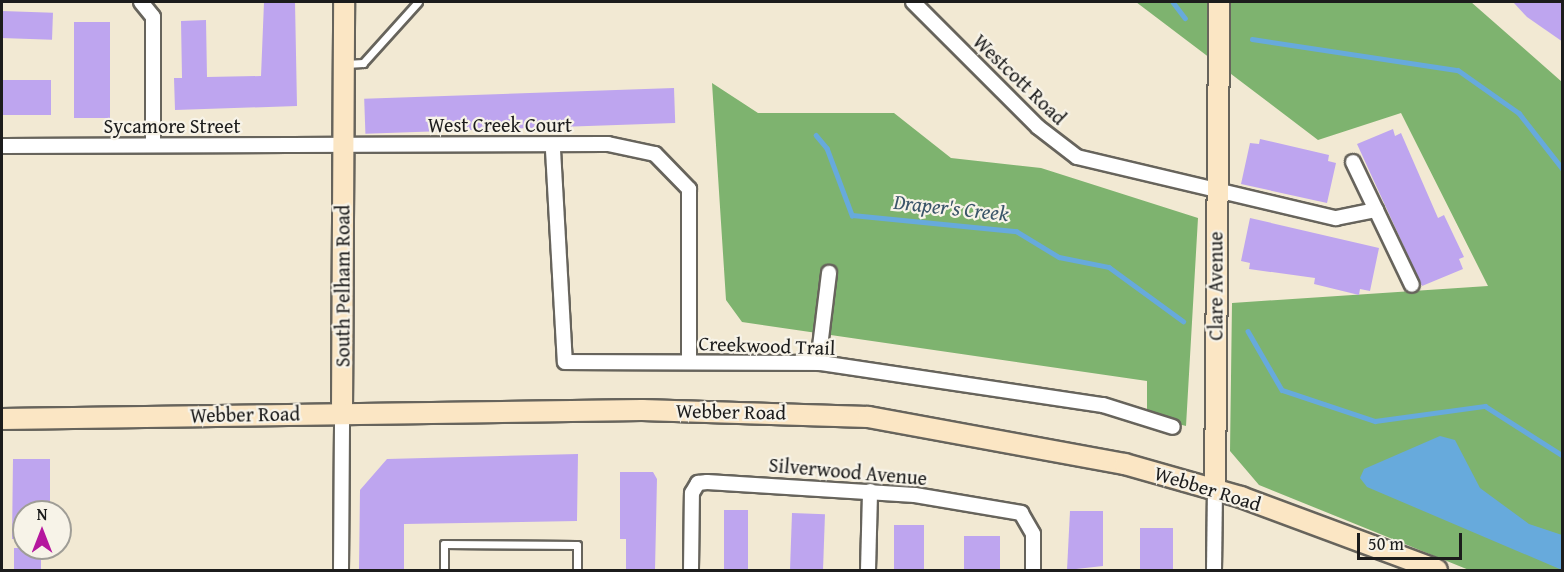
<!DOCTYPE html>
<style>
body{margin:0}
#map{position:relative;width:1564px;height:572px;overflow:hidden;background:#f2e9d3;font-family:"Gentium Book Plus",serif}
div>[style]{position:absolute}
.forest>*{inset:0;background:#7eb36f}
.water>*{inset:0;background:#67aadc}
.stream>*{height:4.5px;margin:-2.25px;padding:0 2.25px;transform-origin:2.25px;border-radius:2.25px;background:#67aadc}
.building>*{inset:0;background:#bea5ef;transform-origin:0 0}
.roads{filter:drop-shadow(2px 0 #67645c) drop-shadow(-2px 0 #67645c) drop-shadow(0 2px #67645c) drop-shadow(0 -2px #67645c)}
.lane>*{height:7px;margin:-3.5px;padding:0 3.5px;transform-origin:3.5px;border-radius:3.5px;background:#fff}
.street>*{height:14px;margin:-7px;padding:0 7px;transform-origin:7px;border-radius:7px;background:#fff}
.secondary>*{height:20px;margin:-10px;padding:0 10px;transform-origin:10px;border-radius:10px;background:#fbe6c4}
span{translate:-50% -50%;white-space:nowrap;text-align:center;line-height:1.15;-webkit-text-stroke:4.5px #f7f3e8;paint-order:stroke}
.street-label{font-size:20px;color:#1c1c1c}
.water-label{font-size:21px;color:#3a5569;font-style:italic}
.frame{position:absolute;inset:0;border:3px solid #1c1c1c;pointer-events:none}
.north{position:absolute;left:12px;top:500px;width:60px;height:60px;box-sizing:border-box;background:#f7f3e8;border:2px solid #9f9d96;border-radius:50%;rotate:0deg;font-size:16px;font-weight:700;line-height:24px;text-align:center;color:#1c1c1c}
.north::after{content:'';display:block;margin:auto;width:21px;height:27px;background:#b5179e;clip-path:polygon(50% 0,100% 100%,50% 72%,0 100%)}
.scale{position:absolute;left:1357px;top:533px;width:105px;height:27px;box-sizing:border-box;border:3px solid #1c1c1c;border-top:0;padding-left:8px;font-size:18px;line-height:21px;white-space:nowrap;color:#1c1c1c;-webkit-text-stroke:4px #f7f3e8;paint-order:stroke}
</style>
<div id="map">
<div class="forest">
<i style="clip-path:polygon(1136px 2px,1471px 2px,1562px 82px,1562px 570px,1469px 570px,1259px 485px,1230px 451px,1232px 303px,1488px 286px,1401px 113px,1318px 140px)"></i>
<i style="clip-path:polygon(712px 83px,758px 113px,894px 113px,951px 158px,1041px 168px,1198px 218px,1186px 426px,1147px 416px,1147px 381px,742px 322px,726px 300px)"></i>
</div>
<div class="water">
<i style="clip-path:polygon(1440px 436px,1455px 440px,1480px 488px,1529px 524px,1562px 535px,1562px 570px,1367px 487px,1360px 478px,1364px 469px)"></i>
</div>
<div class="stream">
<i style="left:1173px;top:2px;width:20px;rotate:53deg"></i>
<i style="left:1252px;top:39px;width:208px;rotate:8.6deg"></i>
<i style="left:1458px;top:70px;width:75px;rotate:35.2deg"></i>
<i style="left:1519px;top:113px;width:70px;rotate:52deg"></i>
<i style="left:816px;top:135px;width:17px;rotate:50deg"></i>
<i style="left:827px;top:148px;width:72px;rotate:69.5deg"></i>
<i style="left:852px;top:215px;width:165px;rotate:5.6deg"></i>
<i style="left:1016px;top:231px;width:50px;rotate:31.2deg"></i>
<i style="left:1059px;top:257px;width:51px;rotate:11.3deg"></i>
<i style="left:1109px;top:267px;width:92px;rotate:36.1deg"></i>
<i style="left:1248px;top:331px;width:68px;rotate:60deg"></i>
<i style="left:1282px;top:390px;width:98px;rotate:18.4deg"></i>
<i style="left:1375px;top:421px;width:111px;rotate:-7.8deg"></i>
<i style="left:1485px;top:406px;width:91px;rotate:32.5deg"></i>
</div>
<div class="building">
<i style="clip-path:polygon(264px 2px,295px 2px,297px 106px,175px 110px,174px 78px,182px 78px,181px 21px,206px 20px,207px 77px,261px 76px)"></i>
<i style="clip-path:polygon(1513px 2px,1563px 2px,1563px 42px,1527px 17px)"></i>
<i style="left:2px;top:11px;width:51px;height:27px;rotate:2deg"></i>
<i style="left:74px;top:22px;width:36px;height:96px"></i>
<i style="left:2px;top:80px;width:49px;height:35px"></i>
<i style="left:674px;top:88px;width:35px;height:310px;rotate:88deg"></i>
<i style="clip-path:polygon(1393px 129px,1395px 136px,1401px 133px,1438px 218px,1444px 215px,1464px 257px,1459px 259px,1463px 269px,1422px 286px,1357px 144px)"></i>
<i style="clip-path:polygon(1260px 139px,1329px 155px,1328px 161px,1336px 163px,1327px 203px,1241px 184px,1250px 143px,1259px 144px)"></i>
<i style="clip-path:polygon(1250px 218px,1379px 248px,1370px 291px,1360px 289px,1359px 295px,1314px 284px,1315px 278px,1249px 269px,1250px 263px,1241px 261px)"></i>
<i style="clip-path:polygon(578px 454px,577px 521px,404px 524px,404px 570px,359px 570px,360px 490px,387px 459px)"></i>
<i style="clip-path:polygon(13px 459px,50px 459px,50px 512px,24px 512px,24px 539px,12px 539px)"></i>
<i style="clip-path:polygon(620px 472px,653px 472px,657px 479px,655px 570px,626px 570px,626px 539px,620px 539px)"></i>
<i style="left:724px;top:510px;width:24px;height:60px"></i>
<i style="clip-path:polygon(1070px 511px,1103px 511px,1103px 566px,1067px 570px)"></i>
<i style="left:792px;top:513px;width:33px;height:57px;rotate:2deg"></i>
<i style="left:894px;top:525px;width:30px;height:45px"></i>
<i style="left:1140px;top:528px;width:33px;height:42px"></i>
<i style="left:964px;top:536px;width:36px;height:34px"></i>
<i style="left:14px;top:548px;width:27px;height:22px"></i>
</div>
<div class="roads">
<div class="lane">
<i style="left:346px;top:64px;width:17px;rotate:-3deg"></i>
<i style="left:363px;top:63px;width:82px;rotate:-48deg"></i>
<i style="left:444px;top:570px;width:26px;rotate:-90deg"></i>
<i style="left:444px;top:544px;width:133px;rotate:0.4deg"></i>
<i style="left:577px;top:545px;width:25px;rotate:90deg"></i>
</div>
<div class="street">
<i style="left:141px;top:2px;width:19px;rotate:51deg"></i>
<i style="left:153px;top:17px;width:127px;rotate:90deg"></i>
<i style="left:913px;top:2px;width:177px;rotate:45deg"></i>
<i style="left:1038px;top:127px;width:49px;rotate:37.6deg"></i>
<i style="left:1077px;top:157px;width:266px;rotate:13.3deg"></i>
<i style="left:1336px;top:218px;width:41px;rotate:-11.3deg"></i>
<i style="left:2px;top:146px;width:606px;rotate:-0.19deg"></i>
<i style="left:608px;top:144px;width:48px;rotate:12deg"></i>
<i style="left:655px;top:154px;width:49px;rotate:45.8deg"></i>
<i style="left:689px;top:189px;width:173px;rotate:90deg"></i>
<i style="left:553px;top:150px;width:212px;rotate:86.8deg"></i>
<i style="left:565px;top:362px;width:256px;rotate:0.2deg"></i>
<i style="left:821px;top:363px;width:285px;rotate:8.5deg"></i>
<i style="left:1103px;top:405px;width:73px;rotate:17.4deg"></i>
<i style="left:1353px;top:162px;width:136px;rotate:64.4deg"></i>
<i style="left:818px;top:363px;width:91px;rotate:-83deg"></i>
<i style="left:341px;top:570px;width:158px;rotate:-89.6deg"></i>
<i style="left:691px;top:570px;width:77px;rotate:-89.3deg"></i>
<i style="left:692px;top:493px;width:12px;rotate:-59deg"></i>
<i style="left:698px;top:483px;width:9px;rotate:-6deg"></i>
<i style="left:707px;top:482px;width:208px;rotate:3.6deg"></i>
<i style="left:915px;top:495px;width:108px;rotate:9.6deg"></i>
<i style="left:1021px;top:513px;width:24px;rotate:60deg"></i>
<i style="left:1033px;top:534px;width:36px;rotate:90deg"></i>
<i style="left:868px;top:570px;width:79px;rotate:-88.5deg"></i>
<i style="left:1214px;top:570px;width:81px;rotate:-89.3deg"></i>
</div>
<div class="secondary">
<i style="left:342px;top:412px;width:410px;rotate:-89.7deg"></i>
<i style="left:2px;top:419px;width:640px;rotate:-0.81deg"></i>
<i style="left:642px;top:410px;width:226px;rotate:1.8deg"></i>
<i style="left:868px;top:417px;width:261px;rotate:10.4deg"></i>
<i style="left:1125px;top:464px;width:121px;rotate:15.9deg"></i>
<i style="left:1241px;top:497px;width:209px;rotate:20.4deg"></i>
<i style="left:1215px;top:489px;width:487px;rotate:-89.5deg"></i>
</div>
</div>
<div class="street-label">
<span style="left:1020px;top:79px;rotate:44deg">Westcott Road</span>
<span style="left:500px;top:124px">West Creek Court</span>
<span style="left:172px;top:125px">Sycamore Street</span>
<span style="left:342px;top:286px;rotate:-90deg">South Pelham Road</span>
<span style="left:1215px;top:286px;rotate:-90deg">Clare Avenue</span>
<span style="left:767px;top:345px;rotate:2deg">Creekwood Trail</span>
<span style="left:731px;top:411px;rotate:1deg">Webber Road</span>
<span style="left:245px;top:414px;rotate:-1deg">Webber Road</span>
<span style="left:848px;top:471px;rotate:5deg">Silverwood Avenue</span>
<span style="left:1208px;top:488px;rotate:17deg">Webber Road</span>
</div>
<div class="water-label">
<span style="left:951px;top:208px;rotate:6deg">Draper's Creek</span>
</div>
<div class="frame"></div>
<div class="north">N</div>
<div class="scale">50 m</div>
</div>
